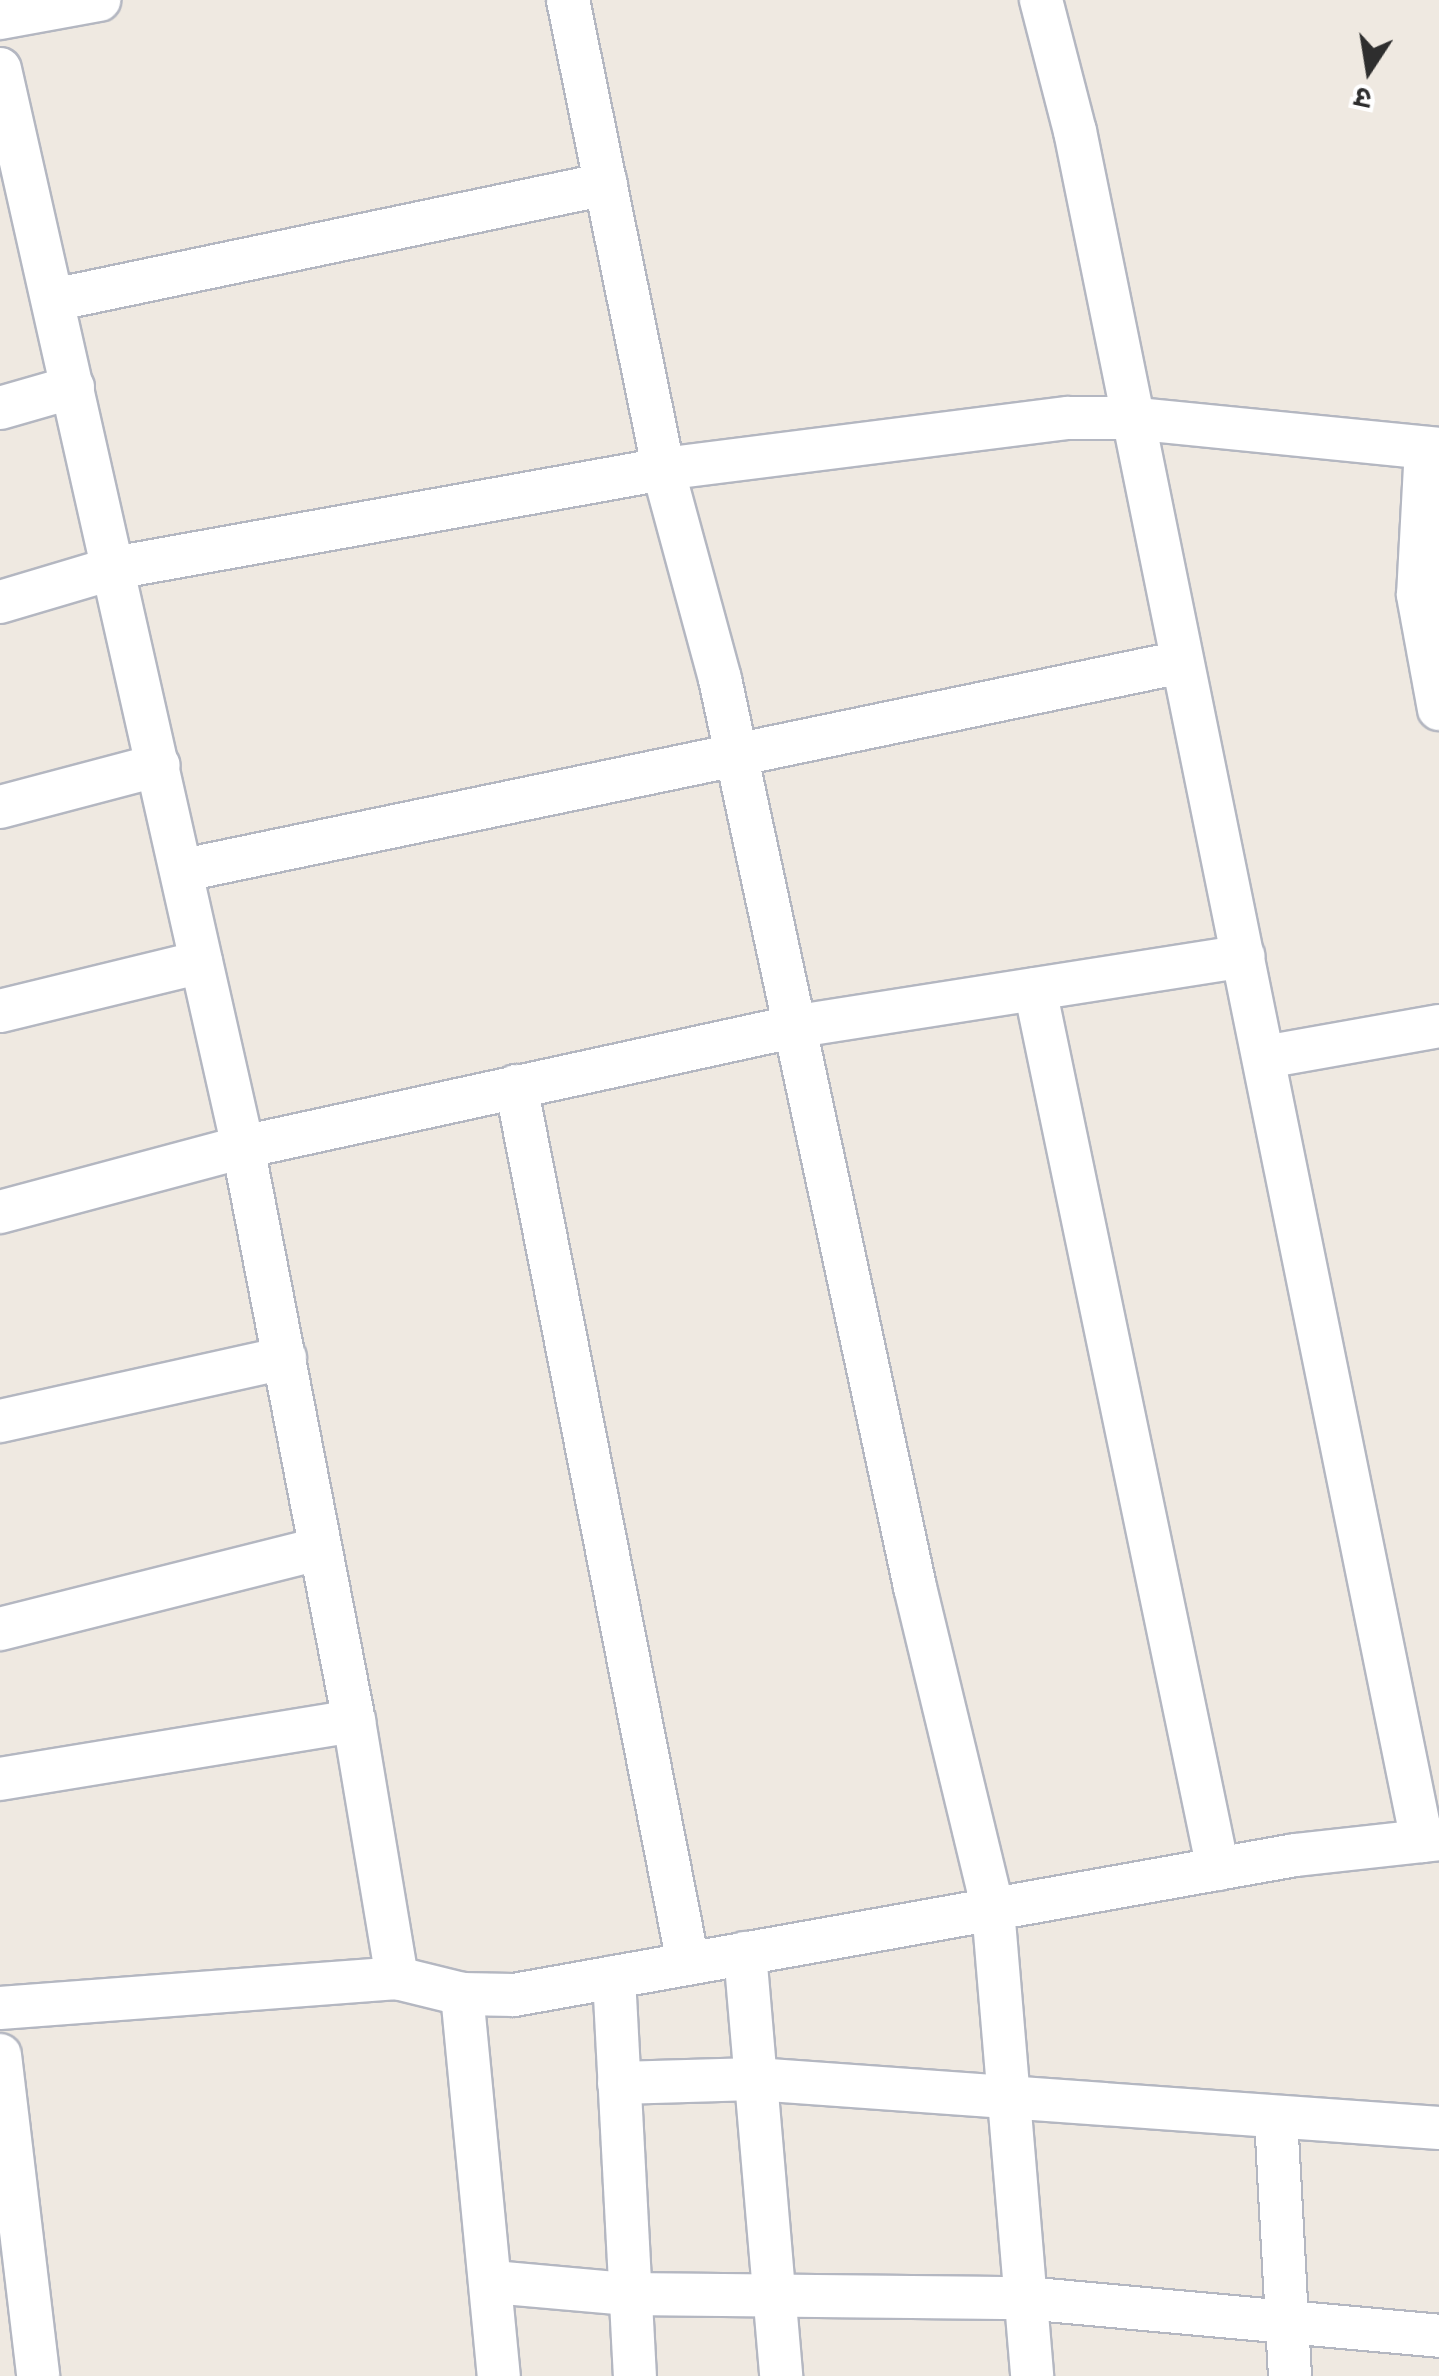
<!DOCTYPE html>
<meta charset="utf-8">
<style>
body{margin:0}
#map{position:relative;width:1439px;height:2376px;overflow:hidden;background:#efe9e1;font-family:Lato,"Noto Sans Devanagari",sans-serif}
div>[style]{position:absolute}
.roads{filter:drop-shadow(2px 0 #b4b7c1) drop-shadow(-2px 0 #b4b7c1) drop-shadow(0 2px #b4b7c1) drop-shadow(0 -2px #b4b7c1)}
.minor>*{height:42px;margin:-21px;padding:0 21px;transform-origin:21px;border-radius:21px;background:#fff}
span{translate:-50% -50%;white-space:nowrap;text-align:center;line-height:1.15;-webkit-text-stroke:9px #fff;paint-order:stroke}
.north{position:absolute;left:1319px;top:20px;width:100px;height:100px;-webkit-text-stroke:8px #fff;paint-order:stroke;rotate:192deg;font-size:28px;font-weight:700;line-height:40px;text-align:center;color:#2e2e2e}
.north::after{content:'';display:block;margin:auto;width:35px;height:45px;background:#2e2e2e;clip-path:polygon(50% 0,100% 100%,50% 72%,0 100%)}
</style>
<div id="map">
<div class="roads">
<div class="minor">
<i style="left:568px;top:0;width:479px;rotate:78.5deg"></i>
<i style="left:663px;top:469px;width:218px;rotate:74.8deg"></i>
<i style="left:720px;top:679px;width:929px;rotate:77.88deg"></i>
<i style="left:915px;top:1587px;width:331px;rotate:76.4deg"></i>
<i style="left:993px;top:1909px;width:469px;rotate:85.2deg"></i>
<i style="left:1041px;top:0;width:135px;rotate:75.5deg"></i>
<i style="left:1075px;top:131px;width:1745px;rotate:78.53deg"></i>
<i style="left:0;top:18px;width:101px;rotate:-10.3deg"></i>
<i style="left:0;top:69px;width:1105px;rotate:77.3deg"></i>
<i style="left:243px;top:1147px;width:585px;rotate:79.06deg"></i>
<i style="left:354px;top:1721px;width:261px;rotate:80.5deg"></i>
<i style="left:53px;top:300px;width:565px;rotate:-11.85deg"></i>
<i style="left:0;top:408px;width:76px;rotate:-16deg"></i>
<i style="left:1426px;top:448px;width:147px;rotate:93.1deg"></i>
<i style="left:1418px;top:595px;width:116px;rotate:79.6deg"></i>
<i style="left:0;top:602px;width:119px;rotate:-16.6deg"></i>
<i style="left:114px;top:568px;width:558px;rotate:-10.22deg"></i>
<i style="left:663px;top:469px;width:408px;rotate:-7.2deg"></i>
<i style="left:1068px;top:418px;width:61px"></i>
<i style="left:1129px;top:418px;width:312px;rotate:5.7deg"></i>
<i style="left:0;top:807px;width:164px;rotate:-14.8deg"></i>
<i style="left:184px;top:870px;width:1018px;rotate:-11.78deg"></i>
<i style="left:1035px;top:989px;width:899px;rotate:78.25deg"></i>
<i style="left:0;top:1011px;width:207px;rotate:-13.7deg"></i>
<i style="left:1265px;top:1057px;width:177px;rotate:-10.1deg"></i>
<i style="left:516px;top:1086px;width:894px;rotate:78.9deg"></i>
<i style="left:0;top:1212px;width:252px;rotate:-15deg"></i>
<i style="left:243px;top:1147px;width:562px;rotate:-12.33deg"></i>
<i style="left:792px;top:1027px;width:457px;rotate:-8.9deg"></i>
<i style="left:0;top:1421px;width:292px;rotate:-12.5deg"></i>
<i style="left:0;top:1629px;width:328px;rotate:-14.1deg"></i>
<i style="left:0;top:1779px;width:359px;rotate:-9.3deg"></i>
<i style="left:745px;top:1953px;width:425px;rotate:85.1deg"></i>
<i style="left:614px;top:1977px;width:400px;rotate:87deg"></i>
<i style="left:462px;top:1994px;width:384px;rotate:84.5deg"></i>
<i style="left:0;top:2008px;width:398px;rotate:-4.3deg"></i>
<i style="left:397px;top:1978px;width:67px;rotate:13.8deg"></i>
<i style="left:462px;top:1994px;width:52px;rotate:1.1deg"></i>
<i style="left:514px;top:1995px;width:793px;rotate:-10.16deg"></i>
<i style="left:1295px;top:1855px;width:145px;rotate:-6.3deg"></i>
<i style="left:0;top:2055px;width:323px;rotate:83.2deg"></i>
<i style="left:619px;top:2083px;width:136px;rotate:-1.7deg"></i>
<i style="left:755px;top:2079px;width:686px;rotate:4.1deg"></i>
<i style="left:1276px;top:2118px;width:258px;rotate:86.9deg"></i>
<i style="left:493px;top:2282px;width:136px;rotate:5.1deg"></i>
<i style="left:628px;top:2294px;width:396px;rotate:0.6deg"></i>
<i style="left:1024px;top:2298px;width:417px;rotate:5.2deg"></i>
</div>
</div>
<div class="north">उ</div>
</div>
